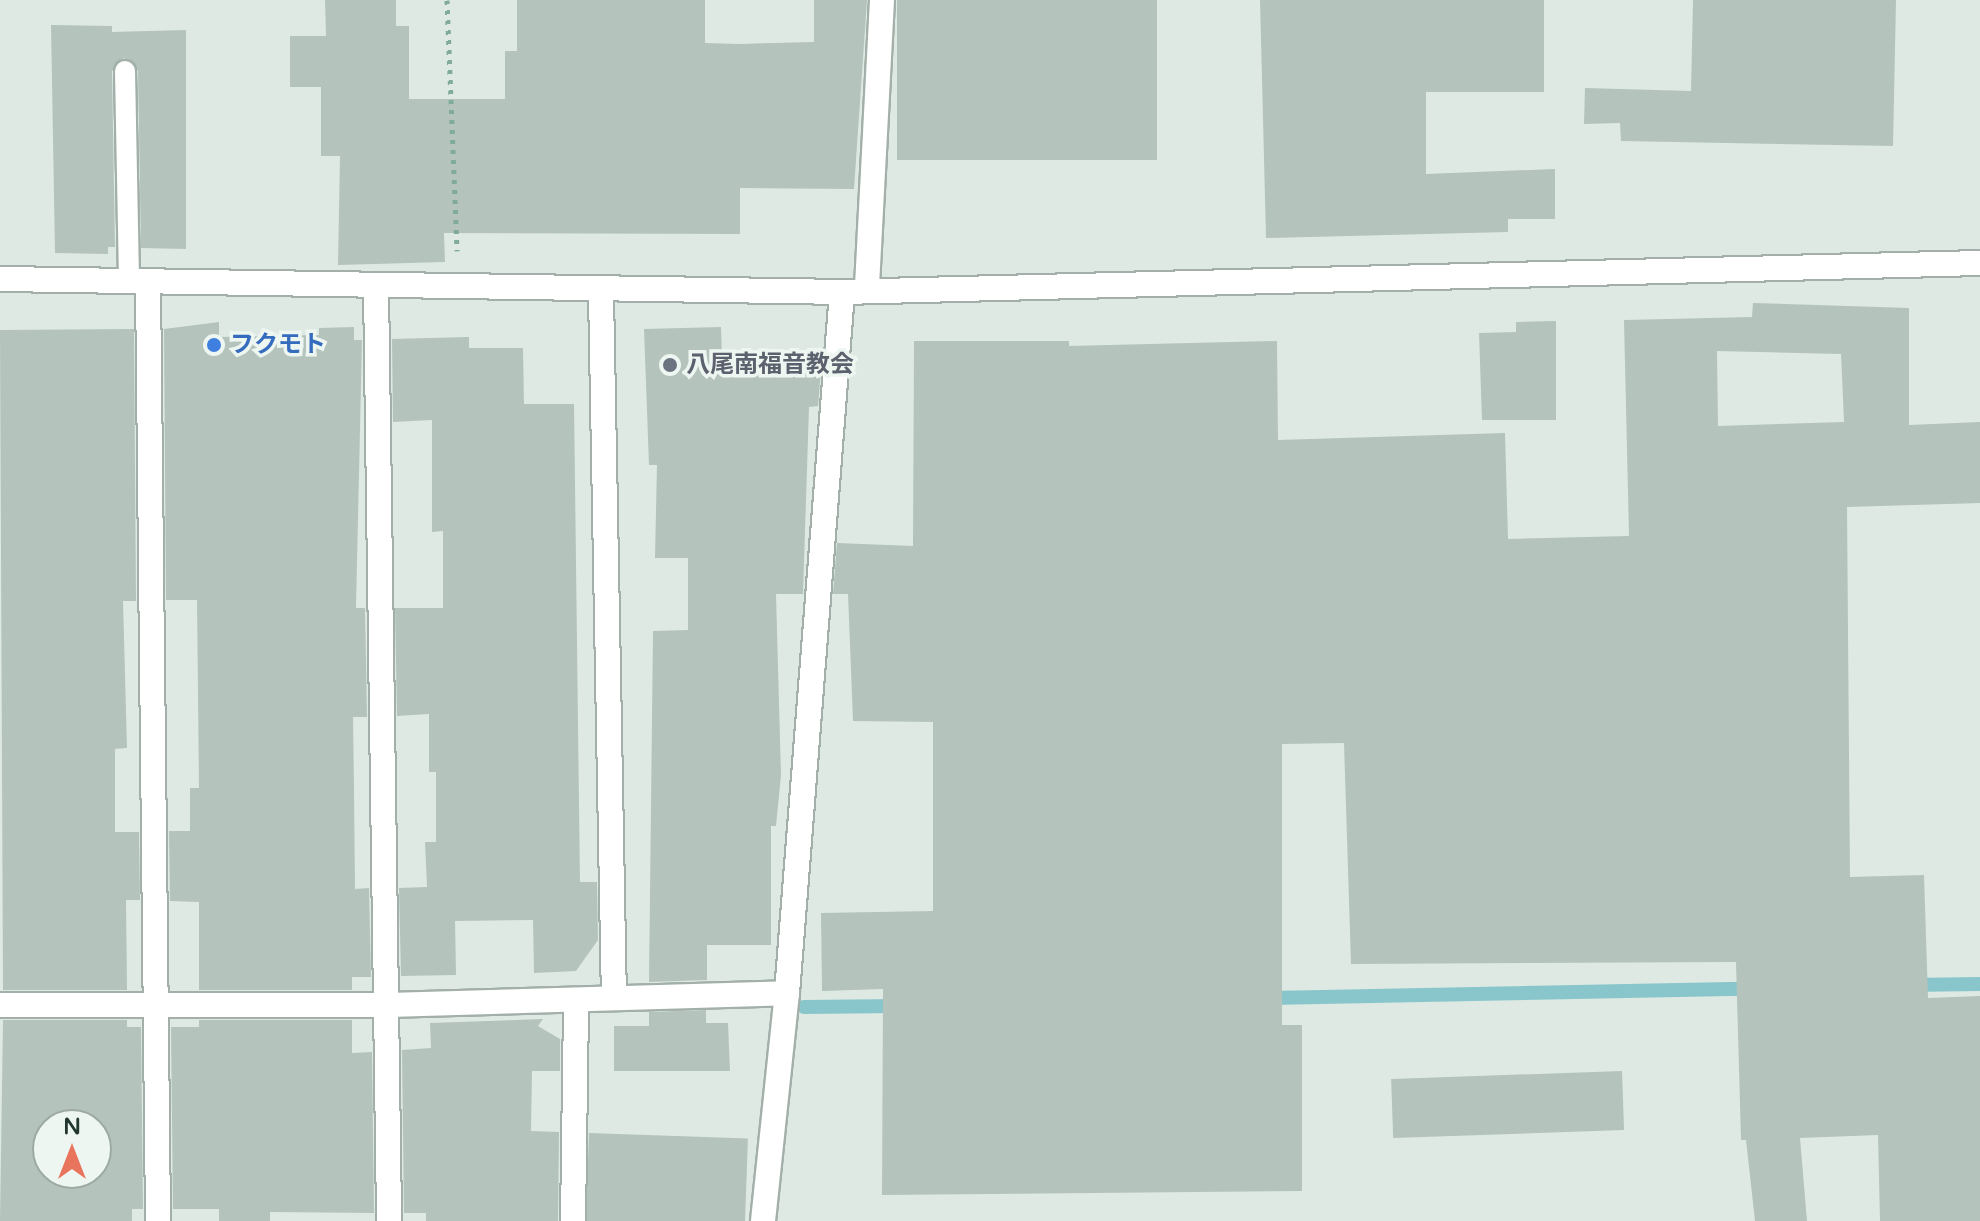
<!DOCTYPE html>
<meta charset="utf-8">
<style>
body{margin:0}
#map{position:relative;width:1980px;height:1221px;overflow:hidden;background:#dee9e3;font-family:"Varela Round","Noto Sans JP",sans-serif}
div>[style]{position:absolute}
.stream>*{height:14px;margin:-7px;padding:0 7px;transform-origin:7px;border-radius:7px;background:#89c6cb}
.building>*{inset:0;background:#b4c3bc;transform-origin:0 0}
.path>*{height:5px;margin-top:-2.5px;transform-origin:0;background:repeating-linear-gradient(90deg,#80aa9a 0 4px,transparent 0 10px)}
.roads{filter:drop-shadow(2px 0 #a2b0a9) drop-shadow(-2px 0 #a2b0a9) drop-shadow(0 2px #a2b0a9) drop-shadow(0 -2px #a2b0a9)}
.service>*{height:20px;margin:-10px;padding:0 10px;transform-origin:10px;border-radius:10px;background:#fff}
.minor>*{height:24px;margin:-12px;padding:0 12px;transform-origin:12px;border-radius:12px;background:#fff}
.dots>*{width:22px;height:22px;translate:-50% -50%;box-sizing:border-box;border:4px solid #eef6f1;border-radius:50%}
span{translate:-50% -50%;white-space:nowrap;text-align:center;line-height:1.15;-webkit-text-stroke:7px #eef6f1;paint-order:stroke}
.shop-label{font-size:24px;color:#366cbe;font-weight:700}
.left{translate:0 -50%;text-align:left}
.worship-label{font-size:24px;color:#5b616d;font-weight:700}
.north{position:absolute;left:32px;top:1109px;width:80px;height:80px;box-sizing:border-box;background:#eef6f1;border:2px solid #9caaa3;border-radius:50%;rotate:0deg;font-size:22px;font-weight:700;line-height:32px;text-align:center;color:#21372f}
.north::after{content:'';display:block;margin:auto;width:28px;height:36px;background:#e8745d;clip-path:polygon(50% 0,100% 100%,50% 72%,0 100%)}
</style>
<div id="map">
<div class="stream">
<i style="left:1908px;top:985px;width:72px;rotate:-0.8deg"></i>
<i style="left:1265px;top:998px;width:491px;rotate:-1.1deg"></i>
<i style="left:804px;top:1007px;width:96px;rotate:-0.6deg"></i>
</div>
<div class="building">
<i style="clip-path:polygon(325px 0,396px 0,396px 26px,409px 26px,409px 99px,505px 99px,505px 51px,517px 51px,517px 0,705px 0,705px 43px,738px 44px,814px 42px,814px 0,867px 0,854px 189px,740px 188px,740px 234px,444px 233px,445px 262px,338px 265px,340px 156px,321px 156px,321px 87px,290px 87px,290px 36px,326px 36px)"></i>
<i style="left:897px;top:0;width:260px;height:160px"></i>
<i style="clip-path:polygon(1260px 0,1544px 0,1544px 92px,1426px 92px,1426px 174px,1555px 169px,1555px 219px,1508px 219px,1508px 232px,1266px 238px)"></i>
<i style="clip-path:polygon(1693px 0,1896px 0,1893px 146px,1621px 141px,1620px 123px,1584px 124px,1585px 88px,1691px 91px)"></i>
<i style="clip-path:polygon(51px 25px,112px 26px,112px 32px,186px 30px,186px 249px,141px 248px,138px 71px,124px 58px,112px 71px,115px 247px,108px 247px,108px 254px,55px 253px)"></i>
<i style="clip-path:polygon(evenodd,1753px 303px,1909px 308px,1909px 425px,1980px 422px,1980px 503px,1847px 507px,1850px 877px,1924px 875px,1928px 998px,1980px 996px,1980px 1221px,1880px 1221px,1878px 1135px,1800px 1138px,1807px 1221px,1755px 1221px,1746px 1140px,1741px 1140px,1736px 962px,1351px 964px,1344px 743px,1282px 744px,1282px 1025px,1302px 1025px,1302px 1191px,882px 1195px,883px 989px,822px 991px,821px 913px,933px 911px,933px 722px,853px 721px,848px 594px,833px 594px,837px 543px,913px 546px,914px 341px,1069px 341px,1069px 346px,1277px 341px,1278px 440px,1505px 433px,1508px 539px,1629px 536px,1624px 320px,1752px 317px,1753px 303px,1717px 351px,1841px 354px,1844px 422px,1718px 426px,1717px 351px)"></i>
<i style="clip-path:polygon(1556px 321px,1556px 420px,1482px 420px,1479px 333px,1516px 332px,1516px 322px)"></i>
<i style="clip-path:polygon(219px 322px,219px 337px,319px 335px,319px 328px,354px 327px,354px 340px,362px 340px,356px 608px,365px 608px,367px 717px,353px 717px,354px 788px,355px 889px,369px 888px,371px 977px,352px 977px,352px 990px,199px 990px,199px 902px,170px 901px,169px 831px,190px 831px,190px 788px,199px 788px,197px 600px,166px 600px,164px 329px)"></i>
<i style="clip-path:polygon(721px 327px,722px 358px,822px 357px,818px 406px,809px 407px,803px 594px,776px 594px,781px 775px,776px 826px,771px 826px,771px 945px,707px 945px,707px 980px,649px 982px,653px 631px,688px 630px,688px 558px,655px 558px,657px 465px,649px 465px,644px 329px)"></i>
<i style="clip-path:polygon(134px 329px,136px 601px,123px 601px,127px 748px,115px 749px,115px 832px,139px 832px,140px 900px,126px 900px,127px 990px,3px 990px,0 330px)"></i>
<i style="clip-path:polygon(469px 337px,469px 348px,523px 348px,524px 404px,574px 404px,580px 882px,597px 882px,598px 940px,576px 971px,534px 973px,533px 920px,455px 921px,456px 975px,401px 976px,399px 888px,427px 887px,425px 842px,436px 842px,436px 772px,429px 772px,429px 714px,397px 716px,395px 608px,443px 608px,443px 531px,432px 532px,432px 420px,393px 422px,392px 339px)"></i>
<i style="clip-path:polygon(706px 1010px,706px 1023px,728px 1023px,730px 1071px,614px 1071px,614px 1026px,649px 1026px,649px 1012px)"></i>
<i style="clip-path:polygon(543px 1019px,538px 1026px,560px 1039px,560px 1071px,532px 1071px,531px 1131px,559px 1132px,558px 1221px,426px 1221px,426px 1213px,404px 1213px,402px 1050px,431px 1048px,430px 1023px)"></i>
<i style="clip-path:polygon(evenodd,3px 1020px,127px 1020px,127px 1027px,141px 1027px,143px 1209px,132px 1209px,132px 1221px,0 1221px,3px 1020px,48px 1125px,96px 1125px,96px 1173px,48px 1173px,48px 1125px)"></i>
<i style="clip-path:polygon(199px 1020px,352px 1020px,352px 1053px,372px 1052px,374px 1213px,270px 1212px,270px 1221px,219px 1221px,219px 1209px,173px 1209px,171px 1027px,199px 1027px)"></i>
<i style="left:1622px;top:1071px;width:59px;height:231px;rotate:88deg"></i>
<i style="left:589px;top:1133px;width:159px;height:88px;rotate:2deg"></i>
</div>
<div class="path">
<i style="left:447px;top:0;width:251px;rotate:87.7deg"></i>
</div>
<div class="roads">
<div class="service">
<i style="left:125px;top:71px;width:210px;rotate:88.9deg"></i>
</div>
<div class="minor">
<i style="left:0;top:279px;width:842px;rotate:0.88deg"></i>
<i style="left:842px;top:292px;width:1138px;rotate:-1.46deg"></i>
<i style="left:148px;top:281px;width:940px;rotate:89.39deg"></i>
<i style="left:376px;top:286px;width:935px;rotate:89.2deg"></i>
<i style="left:867px;top:286px;width:286px;rotate:-87deg"></i>
<i style="left:601px;top:292px;width:706px;rotate:88.95deg"></i>
<i style="left:0;top:1005px;width:388px"></i>
<i style="left:388px;top:1005px;width:399px;rotate:-1.7deg"></i>
<i style="left:573px;top:1221px;width:221px;rotate:-89.2deg"></i>
<i style="left:763px;top:1221px;width:229px;rotate:-84deg"></i>
<i style="left:787px;top:993px;width:703px;rotate:-85.51deg"></i>
</div>
</div>
<div class="dots">
<i style="left:214px;top:345px;background:#3f7fe0"></i>
<i style="left:670px;top:365px;background:#6b7280"></i>
</div>
<div class="shop-label">
<span class="left" style="left:230px;top:345px">フクモト</span>
</div>
<div class="worship-label">
<span class="left" style="left:686px;top:365px">八尾南福音教会</span>
</div>
<div class="north">N</div>
</div>
